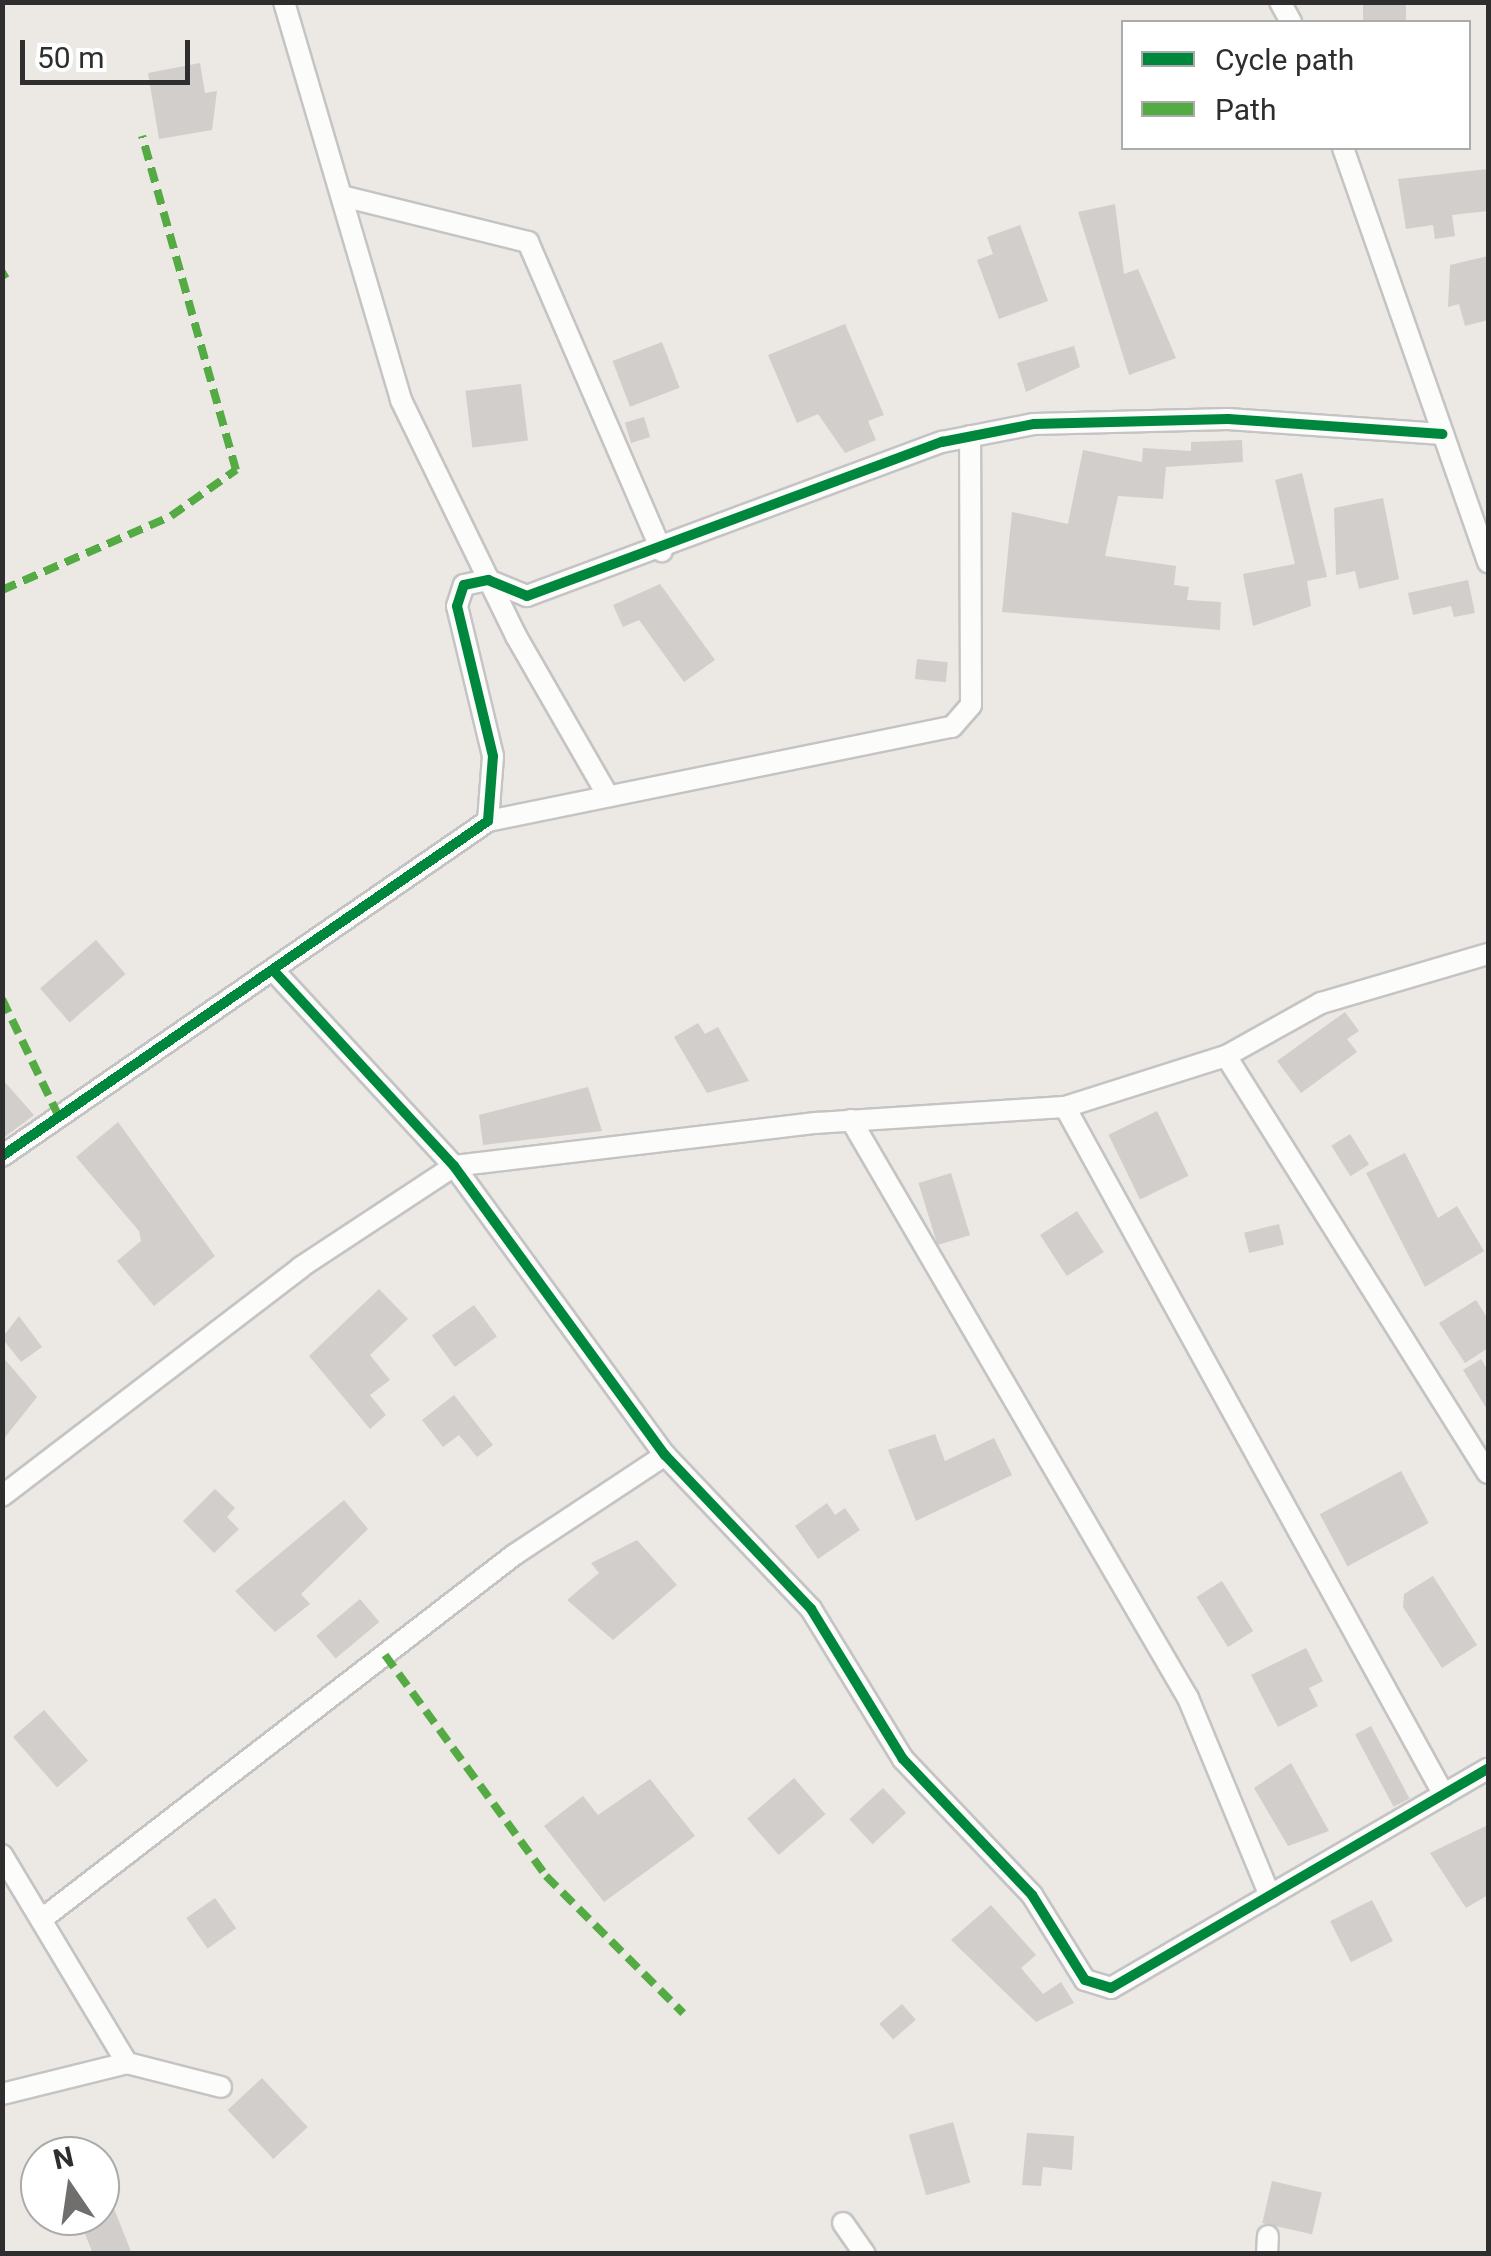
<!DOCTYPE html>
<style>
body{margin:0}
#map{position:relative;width:1491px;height:2256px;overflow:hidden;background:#ece8e4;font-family:Roboto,sans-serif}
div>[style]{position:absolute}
.building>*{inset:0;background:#d1cecb;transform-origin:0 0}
.roads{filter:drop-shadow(2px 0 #c5c4c5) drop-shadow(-2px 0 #c5c4c5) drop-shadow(0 2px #c5c4c5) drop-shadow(0 -2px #c5c4c5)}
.minor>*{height:20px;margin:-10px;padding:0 10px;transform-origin:10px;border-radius:10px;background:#fcfcfb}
.quiet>*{height:8px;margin-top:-4px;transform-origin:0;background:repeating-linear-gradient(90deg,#54ab44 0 15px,transparent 0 23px)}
.cycleway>*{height:10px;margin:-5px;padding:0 5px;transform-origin:5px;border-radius:5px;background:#00873e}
span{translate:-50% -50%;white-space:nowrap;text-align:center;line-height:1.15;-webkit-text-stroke:9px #fff;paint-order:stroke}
.frame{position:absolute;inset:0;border:5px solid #2e2e2e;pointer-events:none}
.legend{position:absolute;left:1121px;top:20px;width:350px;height:130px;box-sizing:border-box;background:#fff;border:2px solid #ababab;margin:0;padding:12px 18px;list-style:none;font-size:30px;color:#2e2e2e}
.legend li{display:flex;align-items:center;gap:20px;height:50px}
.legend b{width:50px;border:2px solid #ababab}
.north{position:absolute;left:20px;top:2136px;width:100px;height:100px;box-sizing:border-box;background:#fff;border:2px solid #ababab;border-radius:50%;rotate:347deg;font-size:28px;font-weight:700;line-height:40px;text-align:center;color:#2e2e2e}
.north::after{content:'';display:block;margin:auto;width:35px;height:45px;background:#706f6e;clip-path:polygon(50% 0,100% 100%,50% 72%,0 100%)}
.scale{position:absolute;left:20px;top:40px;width:170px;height:45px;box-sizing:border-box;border:5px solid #2e2e2e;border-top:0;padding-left:12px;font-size:30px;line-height:35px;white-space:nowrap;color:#2e2e2e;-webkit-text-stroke:8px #fff;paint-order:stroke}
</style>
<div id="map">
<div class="building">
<i style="left:1363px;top:2px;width:43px;height:20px"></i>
<i style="clip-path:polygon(200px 63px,205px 93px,217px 91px,212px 130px,159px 139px,148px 73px)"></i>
<i style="clip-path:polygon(1488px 169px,1488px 211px,1452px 215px,1455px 236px,1435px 239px,1433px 225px,1406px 229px,1398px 179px)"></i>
<i style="clip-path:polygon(1115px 204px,1124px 274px,1138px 269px,1176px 358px,1129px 375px,1078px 212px)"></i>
<i style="clip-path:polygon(1020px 225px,1048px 301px,999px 319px,977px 260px,993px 254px,987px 237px)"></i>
<i style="clip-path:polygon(1488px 256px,1488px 320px,1465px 326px,1459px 304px,1448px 307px,1450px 265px)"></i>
<i style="clip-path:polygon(845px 324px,884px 415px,868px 421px,876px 440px,845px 453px,818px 414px,797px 423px,768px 355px)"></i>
<i style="left:662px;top:342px;width:49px;height:53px;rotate:69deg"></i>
<i style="clip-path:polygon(1074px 346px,1080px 367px,1026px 392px,1017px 363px)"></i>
<i style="left:521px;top:384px;width:57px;height:56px;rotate:83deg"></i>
<i style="left:644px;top:417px;width:21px;height:20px;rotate:73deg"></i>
<i style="clip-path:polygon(1242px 440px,1243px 462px,1166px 467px,1163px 499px,1118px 496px,1105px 556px,1176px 566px,1174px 585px,1189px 587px,1187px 600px,1221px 602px,1220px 630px,1002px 612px,1012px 512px,1068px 524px,1083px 450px,1142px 462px,1143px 448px,1191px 451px,1191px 442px)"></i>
<i style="clip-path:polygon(1302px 473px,1327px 577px,1307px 581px,1311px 606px,1253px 626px,1243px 574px,1295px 564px,1275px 480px)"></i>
<i style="clip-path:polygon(1383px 498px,1399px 579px,1359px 589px,1355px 571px,1336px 575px,1334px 508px)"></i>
<i style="clip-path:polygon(1468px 580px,1475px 613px,1454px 617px,1451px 606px,1413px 615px,1408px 593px)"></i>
<i style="clip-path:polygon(660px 584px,715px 660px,684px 682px,639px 620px,623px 627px,613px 605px)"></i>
<i style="left:917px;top:659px;width:31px;height:20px;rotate:6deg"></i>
<i style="left:96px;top:940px;width:45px;height:74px;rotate:49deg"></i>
<i style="clip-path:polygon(1345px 1012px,1359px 1031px,1347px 1039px,1357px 1052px,1301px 1093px,1277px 1061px)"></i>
<i style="clip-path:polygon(698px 1023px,705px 1034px,718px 1027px,749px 1081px,707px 1093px,674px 1037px)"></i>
<i style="clip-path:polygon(2px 1079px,34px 1115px,2px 1139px)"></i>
<i style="clip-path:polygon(588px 1087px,602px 1131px,483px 1145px,479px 1115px)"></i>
<i style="left:1157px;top:1111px;width:72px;height:54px;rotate:64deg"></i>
<i style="clip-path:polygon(118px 1122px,215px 1256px,154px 1306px,117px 1261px,141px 1241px,139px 1231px,76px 1157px)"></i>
<i style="left:1350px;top:1134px;width:36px;height:22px;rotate:58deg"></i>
<i style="clip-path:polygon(1405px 1153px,1438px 1218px,1457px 1206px,1484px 1251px,1425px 1287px,1366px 1173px)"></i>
<i style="left:951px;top:1173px;width:65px;height:34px;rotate:73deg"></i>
<i style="left:1077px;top:1211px;width:49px;height:44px;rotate:57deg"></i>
<i style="left:1279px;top:1224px;width:21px;height:36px;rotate:76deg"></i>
<i style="clip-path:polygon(379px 1289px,408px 1319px,370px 1355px,390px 1380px,370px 1395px,386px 1415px,370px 1429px,309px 1356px)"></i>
<i style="clip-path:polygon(1476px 1300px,1488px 1319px,1488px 1348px,1465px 1363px,1439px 1323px)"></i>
<i style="left:474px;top:1305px;width:39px;height:52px;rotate:54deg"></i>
<i style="clip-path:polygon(19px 1316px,42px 1347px,21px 1362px,2px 1338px)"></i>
<i style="clip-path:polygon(2px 1356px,37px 1397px,2px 1441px)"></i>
<i style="clip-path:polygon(1481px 1359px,1488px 1371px,1488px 1411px,1463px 1370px)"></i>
<i style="clip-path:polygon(454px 1395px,493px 1445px,477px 1457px,459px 1435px,443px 1447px,422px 1420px)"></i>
<i style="clip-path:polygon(935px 1434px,945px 1461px,994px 1438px,1012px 1475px,916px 1521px,888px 1450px)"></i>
<i style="left:1401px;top:1471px;width:59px;height:92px;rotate:62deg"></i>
<i style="clip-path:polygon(215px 1489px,235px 1508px,227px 1517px,239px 1529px,214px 1553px,183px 1521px)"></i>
<i style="clip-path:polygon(344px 1500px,368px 1529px,301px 1594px,310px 1604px,275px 1632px,235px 1591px)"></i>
<i style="clip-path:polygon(827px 1503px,835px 1515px,845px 1508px,860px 1530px,818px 1559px,795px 1526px)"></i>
<i style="clip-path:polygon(637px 1540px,677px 1585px,613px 1640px,567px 1600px,599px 1573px,591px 1563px)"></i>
<i style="clip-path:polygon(1433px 1576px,1477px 1645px,1442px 1668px,1403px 1607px,1404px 1594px)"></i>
<i style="left:1222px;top:1581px;width:59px;height:30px;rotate:58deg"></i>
<i style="left:360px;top:1599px;width:30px;height:57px;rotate:50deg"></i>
<i style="clip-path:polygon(1306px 1648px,1323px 1681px,1309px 1688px,1318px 1706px,1278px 1727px,1251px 1675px)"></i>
<i style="left:44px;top:1710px;width:67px;height:41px;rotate:49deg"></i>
<i style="left:1371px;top:1726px;width:82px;height:18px;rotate:62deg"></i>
<i style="clip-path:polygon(1291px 1763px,1329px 1831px,1288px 1846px,1254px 1788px)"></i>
<i style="left:794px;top:1778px;width:48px;height:62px;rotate:49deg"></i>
<i style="clip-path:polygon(650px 1779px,695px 1836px,604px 1902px,544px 1826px,583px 1796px,598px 1815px)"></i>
<i style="left:883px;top:1788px;width:34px;height:46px;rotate:47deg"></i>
<i style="clip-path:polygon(1488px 1825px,1488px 1895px,1466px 1908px,1430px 1853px)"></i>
<i style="left:215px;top:1898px;width:37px;height:35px;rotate:55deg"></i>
<i style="left:1372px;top:1900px;width:46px;height:47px;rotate:63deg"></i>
<i style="clip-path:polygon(991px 1905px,1036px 1955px,1021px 1968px,1043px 1994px,1061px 1982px,1074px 2003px,1036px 2022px,951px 1940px)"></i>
<i style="left:902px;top:2004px;width:21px;height:30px;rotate:49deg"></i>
<i style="left:262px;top:2078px;width:67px;height:47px;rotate:47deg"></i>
<i style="left:953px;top:2122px;width:63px;height:46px;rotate:74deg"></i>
<i style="clip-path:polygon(1027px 2133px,1074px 2136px,1072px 2170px,1043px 2167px,1041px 2186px,1022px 2185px)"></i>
<i style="clip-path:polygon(101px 2176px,132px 2254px,93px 2254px,78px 2216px,100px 2216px)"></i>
<i style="left:1272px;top:2181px;width:51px;height:43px;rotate:13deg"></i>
</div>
<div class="roads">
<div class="minor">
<i style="left:284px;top:2px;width:415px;rotate:73.6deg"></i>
<i style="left:401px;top:400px;width:263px;rotate:64deg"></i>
<i style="left:516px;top:636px;width:179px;rotate:60.1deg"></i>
<i style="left:1280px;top:2px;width:23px;rotate:61deg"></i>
<i style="left:1343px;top:148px;width:439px;rotate:70.7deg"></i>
<i style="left:342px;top:196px;width:192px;rotate:13.9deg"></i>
<i style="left:528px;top:242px;width:337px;rotate:66.6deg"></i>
<i style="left:488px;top:821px;width:473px;rotate:-11.5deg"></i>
<i style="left:952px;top:727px;width:29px;rotate:-49deg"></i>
<i style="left:971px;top:705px;width:269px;rotate:-90.2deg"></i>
<i style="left:274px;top:971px;width:265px;rotate:47.3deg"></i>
<i style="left:454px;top:1166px;width:358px;rotate:53.9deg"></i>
<i style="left:665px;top:1455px;width:212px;rotate:46.5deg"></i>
<i style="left:811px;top:1609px;width:176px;rotate:58.5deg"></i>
<i style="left:903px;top:1759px;width:187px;rotate:46.5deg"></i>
<i style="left:1032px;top:1895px;width:100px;rotate:58.1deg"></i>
<i style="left:1085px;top:1980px;width:27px;rotate:17deg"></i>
<i style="left:1111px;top:1988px;width:436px;rotate:-30.2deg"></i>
<i style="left:1226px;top:1056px;width:492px;rotate:57.9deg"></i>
<i style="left:1065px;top:1107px;width:785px;rotate:61.15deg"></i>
<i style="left:851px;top:1120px;width:669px;rotate:59.76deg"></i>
<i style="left:1188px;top:1698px;width:214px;rotate:67.5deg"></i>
<i style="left:2px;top:1156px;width:590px;rotate:-34.58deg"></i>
<i style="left:488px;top:821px;width:65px;rotate:-85.6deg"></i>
<i style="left:493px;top:756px;width:154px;rotate:-103.5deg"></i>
<i style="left:457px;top:606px;width:22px;rotate:-72deg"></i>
<i style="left:464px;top:585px;width:25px;rotate:-12deg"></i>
<i style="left:488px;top:580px;width:42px;rotate:22.3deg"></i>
<i style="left:527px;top:596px;width:443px;rotate:-20.4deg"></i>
<i style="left:942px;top:442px;width:94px;rotate:-11.1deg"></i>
<i style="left:1034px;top:424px;width:194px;rotate:-1.5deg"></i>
<i style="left:1228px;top:419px;width:215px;rotate:4deg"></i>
<i style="left:2px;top:1496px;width:377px;rotate:-37.4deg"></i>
<i style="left:301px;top:1267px;width:183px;rotate:-33.4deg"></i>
<i style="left:454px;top:1166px;width:365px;rotate:-6.8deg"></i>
<i style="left:816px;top:1123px;width:250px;rotate:-3.7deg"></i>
<i style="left:1065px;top:1107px;width:169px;rotate:-17.6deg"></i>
<i style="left:1226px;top:1056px;width:109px;rotate:-29.2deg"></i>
<i style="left:1321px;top:1003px;width:174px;rotate:-16.4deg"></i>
<i style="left:2px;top:1855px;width:243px;rotate:59deg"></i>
<i style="left:42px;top:1919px;width:596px;rotate:-37.64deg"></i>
<i style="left:514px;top:1555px;width:181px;rotate:-33.5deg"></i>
<i style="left:2px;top:2094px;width:129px;rotate:-13.9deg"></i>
<i style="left:127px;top:2063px;width:97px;rotate:14.3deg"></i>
<i style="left:843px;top:2223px;width:38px;rotate:55deg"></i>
<i style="left:1267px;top:2254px;width:18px;rotate:-87deg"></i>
</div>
</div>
<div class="quiet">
<i style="left:2px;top:276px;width:6px;rotate:-31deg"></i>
<i style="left:2px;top:590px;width:184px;rotate:-23.6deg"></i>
<i style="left:171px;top:516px;width:80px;rotate:-35.3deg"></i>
<i style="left:236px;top:470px;width:347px;rotate:-105.7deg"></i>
<i style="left:2px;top:999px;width:131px;rotate:64.2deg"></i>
<i style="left:385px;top:1655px;width:273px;rotate:53.9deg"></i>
<i style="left:546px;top:1876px;width:194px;rotate:45deg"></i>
</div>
<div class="cycleway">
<i style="left:274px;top:971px;width:265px;rotate:47.3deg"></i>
<i style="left:454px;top:1166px;width:358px;rotate:53.9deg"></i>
<i style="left:665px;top:1455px;width:212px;rotate:46.5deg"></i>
<i style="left:811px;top:1609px;width:176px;rotate:58.5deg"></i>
<i style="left:903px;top:1759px;width:187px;rotate:46.5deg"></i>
<i style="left:1032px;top:1895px;width:100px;rotate:58.1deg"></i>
<i style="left:1085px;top:1980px;width:27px;rotate:17deg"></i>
<i style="left:1111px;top:1988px;width:436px;rotate:-30.2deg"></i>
<i style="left:2px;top:1156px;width:590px;rotate:-34.58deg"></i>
<i style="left:488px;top:821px;width:65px;rotate:-85.6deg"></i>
<i style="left:493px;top:756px;width:154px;rotate:-103.5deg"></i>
<i style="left:457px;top:606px;width:22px;rotate:-72deg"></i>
<i style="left:464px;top:585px;width:25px;rotate:-12deg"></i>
<i style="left:488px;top:580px;width:42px;rotate:22.3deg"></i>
<i style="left:527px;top:596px;width:443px;rotate:-20.4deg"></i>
<i style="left:942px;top:442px;width:94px;rotate:-11.1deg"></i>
<i style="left:1034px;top:424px;width:194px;rotate:-1.5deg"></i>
<i style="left:1228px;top:419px;width:215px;rotate:4deg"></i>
</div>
<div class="frame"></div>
<ul class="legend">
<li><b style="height:12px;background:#00873e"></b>Cycle path</li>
<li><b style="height:12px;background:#54ab44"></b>Path</li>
</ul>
<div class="north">N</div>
<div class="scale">50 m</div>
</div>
